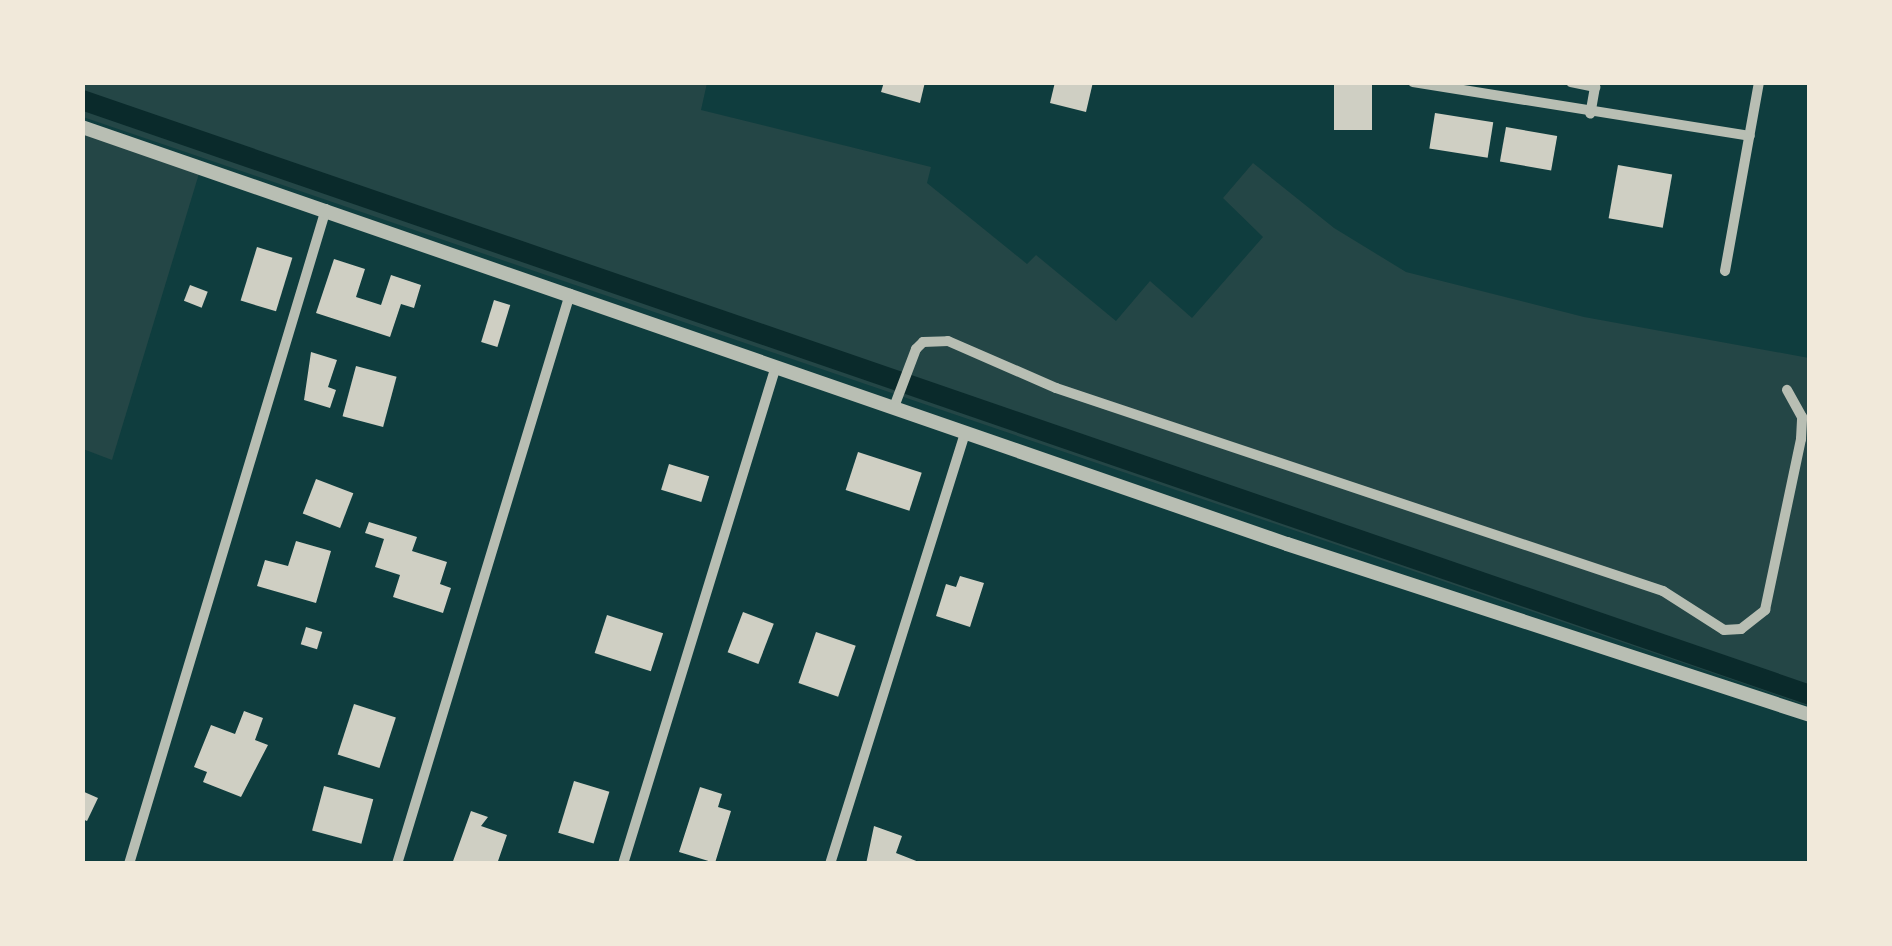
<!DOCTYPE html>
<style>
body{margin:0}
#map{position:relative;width:1892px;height:946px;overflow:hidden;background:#0f3d3e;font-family:"Varela Round",sans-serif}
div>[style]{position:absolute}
.green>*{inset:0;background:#244646}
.canal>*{height:20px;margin:-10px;padding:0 10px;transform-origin:10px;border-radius:10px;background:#0a2a2b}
.building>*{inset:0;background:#cfcfc3;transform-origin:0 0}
.minor>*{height:10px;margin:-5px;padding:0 5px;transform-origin:5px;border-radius:5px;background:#b8beb3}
.tertiary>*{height:14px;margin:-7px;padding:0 7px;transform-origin:7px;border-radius:7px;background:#b8beb3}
span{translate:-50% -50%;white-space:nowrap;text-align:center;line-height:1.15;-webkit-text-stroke:9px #f1e9da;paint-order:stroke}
.frame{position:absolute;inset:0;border:85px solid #f1e9da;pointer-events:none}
</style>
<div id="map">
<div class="green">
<i style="clip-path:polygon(83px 83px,707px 83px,701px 110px,931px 167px,927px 183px,1027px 264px,1036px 255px,1116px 321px,1150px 281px,1192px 318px,1263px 237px,1223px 198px,1253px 163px,1334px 228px,1406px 272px,1584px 317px,1809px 358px,1809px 706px,83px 117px)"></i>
<i style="clip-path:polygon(82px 128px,201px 167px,112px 460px,83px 449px)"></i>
</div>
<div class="canal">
<i style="left:82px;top:100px;width:1828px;rotate:19deg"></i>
</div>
<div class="building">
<i style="clip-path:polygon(884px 82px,925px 82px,920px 103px,881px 92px)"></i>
<i style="clip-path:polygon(1055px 82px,1093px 82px,1086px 112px,1050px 103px)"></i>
<i style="left:1334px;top:82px;width:38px;height:48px"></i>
<i style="left:1435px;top:113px;width:59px;height:36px;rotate:9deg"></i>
<i style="left:1506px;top:127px;width:52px;height:35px;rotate:10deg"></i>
<i style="left:1618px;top:165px;width:55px;height:54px;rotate:10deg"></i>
<i style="left:257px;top:247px;width:37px;height:56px;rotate:17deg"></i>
<i style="clip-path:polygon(334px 259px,365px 269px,356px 297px,381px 305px,391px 275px,421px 285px,414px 308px,401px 304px,390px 337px,316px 313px)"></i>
<i style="left:190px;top:285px;width:19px;height:17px;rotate:21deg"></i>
<i style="left:494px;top:300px;width:17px;height:44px;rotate:17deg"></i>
<i style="clip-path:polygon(311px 352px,337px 360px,328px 387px,336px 390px,330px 408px,304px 400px)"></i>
<i style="left:356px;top:366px;width:42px;height:52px;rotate:15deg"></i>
<i style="left:858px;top:452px;width:67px;height:40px;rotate:18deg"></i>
<i style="left:669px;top:464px;width:42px;height:27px;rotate:17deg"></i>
<i style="left:316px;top:479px;width:40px;height:37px;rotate:21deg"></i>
<i style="clip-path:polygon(369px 522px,417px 537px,412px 551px,447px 562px,440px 584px,451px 588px,443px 613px,393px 597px,400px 575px,375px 567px,384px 539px,365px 533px)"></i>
<i style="clip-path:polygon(296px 541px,331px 551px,316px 603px,257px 586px,265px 560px,288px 566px)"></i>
<i style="clip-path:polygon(960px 576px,984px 583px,970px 627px,936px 616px,946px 584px,956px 587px)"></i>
<i style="left:743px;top:612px;width:33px;height:43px;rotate:21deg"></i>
<i style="left:607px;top:615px;width:59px;height:40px;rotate:18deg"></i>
<i style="left:306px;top:627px;width:17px;height:18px;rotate:17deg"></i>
<i style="left:816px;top:632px;width:42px;height:54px;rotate:19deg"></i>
<i style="left:354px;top:704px;width:44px;height:53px;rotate:18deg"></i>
<i style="clip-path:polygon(244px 711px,263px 718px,255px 740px,268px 745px,241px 797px,203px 782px,207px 772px,194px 767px,211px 725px,235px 734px)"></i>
<i style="left:574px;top:781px;width:37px;height:54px;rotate:17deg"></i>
<i style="left:324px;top:786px;width:51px;height:46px;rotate:15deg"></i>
<i style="clip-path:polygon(700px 787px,722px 794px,718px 807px,731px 811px,715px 863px,679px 852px)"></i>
<i style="clip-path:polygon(82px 791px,98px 798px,87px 821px,82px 819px)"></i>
<i style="clip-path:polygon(471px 811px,488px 817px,481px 826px,507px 835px,497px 864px,452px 864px)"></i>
<i style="clip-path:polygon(874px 826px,902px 836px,896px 853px,924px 864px,866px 864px)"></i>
</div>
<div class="minor">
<i style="left:1413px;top:82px;width:341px;rotate:9.1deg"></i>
<i style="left:1571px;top:82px;width:25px;rotate:12deg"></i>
<i style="left:1595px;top:87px;width:27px;rotate:100deg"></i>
<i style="left:1725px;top:271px;width:192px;rotate:-79.8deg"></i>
<i style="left:894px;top:407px;width:62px;rotate:-69.2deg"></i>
<i style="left:916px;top:349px;width:10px;rotate:-45deg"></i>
<i style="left:923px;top:342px;width:25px;rotate:-2deg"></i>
<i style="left:948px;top:341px;width:118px;rotate:23.5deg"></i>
<i style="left:1056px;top:388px;width:640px;rotate:18.49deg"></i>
<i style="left:1663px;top:591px;width:72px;rotate:32.6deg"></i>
<i style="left:1724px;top:630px;width:17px;rotate:-3deg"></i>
<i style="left:1741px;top:629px;width:31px;rotate:-38deg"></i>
<i style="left:1765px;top:610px;width:175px;rotate:-78.1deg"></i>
<i style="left:1801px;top:439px;width:22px;rotate:-87deg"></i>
<i style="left:1802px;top:417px;width:31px;rotate:-119deg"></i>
<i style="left:129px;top:864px;width:684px;rotate:-73.26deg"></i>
<i style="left:397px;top:864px;width:596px;rotate:-73.12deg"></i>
<i style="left:623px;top:864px;width:521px;rotate:-72.92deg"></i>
<i style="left:830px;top:864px;width:453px;rotate:-72.6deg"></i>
</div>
<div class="tertiary">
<i style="left:82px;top:127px;width:1275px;rotate:19.09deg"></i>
<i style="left:1287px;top:544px;width:550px;rotate:18.11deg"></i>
</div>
<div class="frame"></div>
</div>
